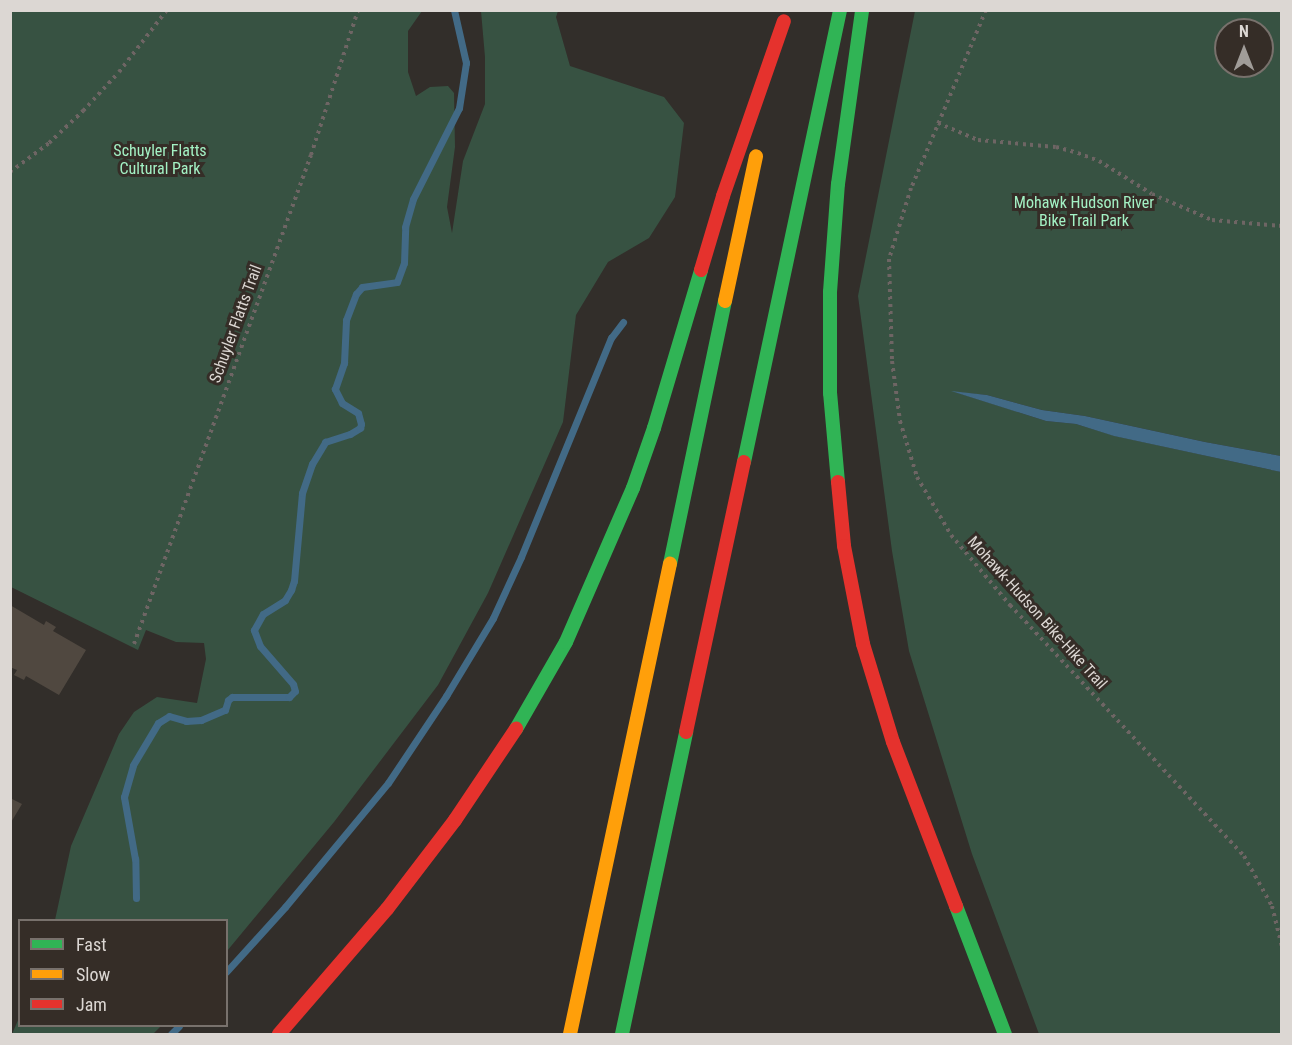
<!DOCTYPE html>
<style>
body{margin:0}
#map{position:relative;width:1292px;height:1045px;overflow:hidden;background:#322e2a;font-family:"Roboto Condensed",sans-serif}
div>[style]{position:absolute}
.green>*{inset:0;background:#375242}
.water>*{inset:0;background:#426a86}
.stream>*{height:7px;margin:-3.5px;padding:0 3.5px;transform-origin:3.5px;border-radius:3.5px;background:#426a86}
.building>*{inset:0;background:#504840}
.path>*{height:4px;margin-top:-2px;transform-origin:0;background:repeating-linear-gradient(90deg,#6e6564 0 3px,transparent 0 7.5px)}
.fast>*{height:14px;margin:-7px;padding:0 7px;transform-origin:7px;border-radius:7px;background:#30b455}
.slow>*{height:14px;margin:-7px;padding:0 7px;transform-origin:7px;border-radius:7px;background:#ff9f0a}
.jam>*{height:14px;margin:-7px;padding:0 7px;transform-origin:7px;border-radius:7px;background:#e5322d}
span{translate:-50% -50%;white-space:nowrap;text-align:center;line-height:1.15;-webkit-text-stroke:6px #352d27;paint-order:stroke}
.park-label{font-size:16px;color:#a3f1c4}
.street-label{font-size:16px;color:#dcd7d3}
.frame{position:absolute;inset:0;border:12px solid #dcd7d3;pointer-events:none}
.legend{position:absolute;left:18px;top:919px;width:210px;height:108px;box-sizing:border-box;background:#352d27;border:2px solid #78716c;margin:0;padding:8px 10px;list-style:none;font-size:18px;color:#dcd7d3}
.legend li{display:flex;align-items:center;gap:12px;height:30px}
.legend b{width:30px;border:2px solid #78716c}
.north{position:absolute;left:1214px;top:18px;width:60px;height:60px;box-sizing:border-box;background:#352d27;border:2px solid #78716c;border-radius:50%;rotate:0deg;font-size:16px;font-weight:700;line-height:24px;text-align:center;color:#dcd7d3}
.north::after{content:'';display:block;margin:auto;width:21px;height:27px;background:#a09c98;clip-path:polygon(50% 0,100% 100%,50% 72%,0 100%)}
</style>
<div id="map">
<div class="green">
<i style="clip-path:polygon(10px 11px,422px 11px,408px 31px,408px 72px,416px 96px,430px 87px,448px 86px,454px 93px,455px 147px,447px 207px,452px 233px,463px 161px,485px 104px,485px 57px,481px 11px,558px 11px,556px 17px,570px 66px,664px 97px,684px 123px,675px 197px,649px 238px,608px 262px,576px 315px,563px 422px,488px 593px,438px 685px,334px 822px,227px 951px,226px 920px,55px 920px,71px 846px,119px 734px,134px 712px,157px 697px,197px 703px,206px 659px,204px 643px,176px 642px,146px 630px,138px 650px,11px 587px)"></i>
<i style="clip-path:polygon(evenodd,915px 11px,1280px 11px,1281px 456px,1205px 442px,1085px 416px,1042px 410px,987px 395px,955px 392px,1046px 421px,1076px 424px,1115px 436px,1281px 472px,1281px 1034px,1039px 1034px,972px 854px,909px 651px,892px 551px,858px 296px,915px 11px,1226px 30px,1262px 30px,1262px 66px,1226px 66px,1226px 30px)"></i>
<i style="clip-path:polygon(19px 1018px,20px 1026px,161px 1026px,153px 1034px,12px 1034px)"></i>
</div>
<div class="water">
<i style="clip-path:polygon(951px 391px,987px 395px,1042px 410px,1085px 416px,1205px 442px,1281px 456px,1281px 472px,1114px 436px,1076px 424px,1046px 421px)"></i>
</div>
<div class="stream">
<i style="left:136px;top:898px;width:39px;rotate:-91deg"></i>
<i style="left:135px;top:859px;width:63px;rotate:-100.1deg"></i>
<i style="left:124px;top:797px;width:33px;rotate:-74deg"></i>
<i style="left:133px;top:765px;width:49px;rotate:-59.2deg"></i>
<i style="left:158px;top:723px;width:13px;rotate:-32deg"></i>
<i style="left:169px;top:716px;width:18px;rotate:16deg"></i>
<i style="left:186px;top:721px;width:15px;rotate:-4deg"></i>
<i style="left:201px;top:720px;width:26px;rotate:-23deg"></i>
<i style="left:225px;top:710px;width:10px;rotate:-73deg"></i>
<i style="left:228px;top:700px;width:5px;rotate:-37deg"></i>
<i style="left:232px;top:697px;width:57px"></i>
<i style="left:289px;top:697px;width:8px;rotate:-45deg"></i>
<i style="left:295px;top:691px;width:7px;rotate:-106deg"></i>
<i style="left:293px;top:684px;width:50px;rotate:-131deg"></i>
<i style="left:260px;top:646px;width:17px;rotate:-111deg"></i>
<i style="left:254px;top:630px;width:18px;rotate:-61deg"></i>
<i style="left:263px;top:614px;width:26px;rotate:-32deg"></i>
<i style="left:285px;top:600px;width:12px;rotate:-59deg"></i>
<i style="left:291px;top:590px;width:9px;rotate:-72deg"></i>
<i style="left:294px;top:581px;width:88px;rotate:-84.8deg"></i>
<i style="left:302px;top:493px;width:31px;rotate:-71deg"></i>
<i style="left:312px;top:464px;width:26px;rotate:-59deg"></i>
<i style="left:325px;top:442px;width:26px;rotate:-18deg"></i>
<i style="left:350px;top:434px;width:12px;rotate:-31deg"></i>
<i style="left:360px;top:428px;width:4px;rotate:-76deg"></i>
<i style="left:361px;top:424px;width:11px;rotate:-105deg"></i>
<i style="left:358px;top:413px;width:19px;rotate:-148deg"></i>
<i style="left:342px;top:403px;width:16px;rotate:-117deg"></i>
<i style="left:335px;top:389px;width:28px;rotate:-71deg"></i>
<i style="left:344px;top:363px;width:43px;rotate:-87.3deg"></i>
<i style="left:346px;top:320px;width:28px;rotate:-69deg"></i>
<i style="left:356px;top:294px;width:9px;rotate:-49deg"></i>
<i style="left:362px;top:287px;width:35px;rotate:-8deg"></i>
<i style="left:397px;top:282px;width:20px;rotate:-70deg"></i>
<i style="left:404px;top:263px;width:36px;rotate:-88deg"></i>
<i style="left:405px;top:227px;width:29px;rotate:-74deg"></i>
<i style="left:413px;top:199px;width:102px;rotate:-63.2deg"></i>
<i style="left:459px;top:108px;width:46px;rotate:-81.2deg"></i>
<i style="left:466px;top:63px;width:54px;rotate:-102.8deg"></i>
<i style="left:226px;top:972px;width:88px;rotate:-47.8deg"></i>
<i style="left:285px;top:907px;width:161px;rotate:-50.3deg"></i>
<i style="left:388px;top:783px;width:105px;rotate:-56.3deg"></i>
<i style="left:446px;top:696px;width:91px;rotate:-58.9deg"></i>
<i style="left:493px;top:618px;width:67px;rotate:-65.3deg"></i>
<i style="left:521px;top:557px;width:237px;rotate:-67.7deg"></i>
<i style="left:611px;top:338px;width:20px;rotate:-53deg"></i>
<i style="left:171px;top:1034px;width:11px;rotate:-45deg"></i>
</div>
<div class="building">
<i style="clip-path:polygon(10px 605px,44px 625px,46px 621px,56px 627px,53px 631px,86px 650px,59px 695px,26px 676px,24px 680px,14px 675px,17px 670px,10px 667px)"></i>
<i style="clip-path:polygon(10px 798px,22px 804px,10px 824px)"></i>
</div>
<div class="path">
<i style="left:986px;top:10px;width:193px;rotate:112.8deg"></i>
<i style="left:911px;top:188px;width:74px;rotate:107.2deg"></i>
<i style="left:889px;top:259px;width:102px;rotate:88.3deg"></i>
<i style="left:892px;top:361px;width:61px;rotate:82.4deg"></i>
<i style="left:900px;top:421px;width:59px;rotate:73.1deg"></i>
<i style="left:917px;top:477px;width:67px;rotate:59.6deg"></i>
<i style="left:951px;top:535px;width:92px;rotate:49.9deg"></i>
<i style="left:1010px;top:605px;width:343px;rotate:47deg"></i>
<i style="left:1244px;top:856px;width:57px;rotate:60.8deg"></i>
<i style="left:1272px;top:906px;width:42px;rotate:76.3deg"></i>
<i style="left:938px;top:123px;width:43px;rotate:23deg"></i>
<i style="left:978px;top:140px;width:78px;rotate:5.1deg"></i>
<i style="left:1056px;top:147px;width:23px;rotate:15deg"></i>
<i style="left:1078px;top:153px;width:22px;rotate:21deg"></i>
<i style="left:1099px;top:161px;width:62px;rotate:31.9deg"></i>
<i style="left:1152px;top:194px;width:65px;rotate:23.4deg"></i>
<i style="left:1212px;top:220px;width:70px;rotate:4.9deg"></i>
<i style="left:10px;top:172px;width:49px;rotate:-36.6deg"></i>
<i style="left:49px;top:143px;width:47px;rotate:-43.3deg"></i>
<i style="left:83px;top:111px;width:53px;rotate:-47.3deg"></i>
<i style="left:119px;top:72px;width:78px;rotate:-52.3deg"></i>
<i style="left:134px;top:644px;width:520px;rotate:-70.1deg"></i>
<i style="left:311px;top:155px;width:152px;rotate:-72deg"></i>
</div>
<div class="fast">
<i style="left:744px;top:462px;width:462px;rotate:-78deg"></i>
<i style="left:838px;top:482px;width:89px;rotate:-95.1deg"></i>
<i style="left:830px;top:393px;width:101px;rotate:-90deg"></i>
<i style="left:830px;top:292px;width:108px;rotate:-85.8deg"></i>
<i style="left:838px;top:184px;width:176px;rotate:-82.1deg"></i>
<i style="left:670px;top:564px;width:269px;rotate:-78.2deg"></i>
<i style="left:516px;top:729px;width:100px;rotate:-60.1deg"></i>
<i style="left:566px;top:642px;width:168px;rotate:-66.5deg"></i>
<i style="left:633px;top:488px;width:64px;rotate:-70.7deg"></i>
<i style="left:654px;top:428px;width:165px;rotate:-73.4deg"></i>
<i style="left:956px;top:906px;width:137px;rotate:69.1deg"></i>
<i style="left:622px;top:1034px;width:309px;rotate:-78deg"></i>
</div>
<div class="slow">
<i style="left:725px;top:301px;width:148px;rotate:-77.9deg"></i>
<i style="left:570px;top:1034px;width:481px;rotate:-78deg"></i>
</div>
<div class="jam">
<i style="left:701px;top:270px;width:77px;rotate:-73.4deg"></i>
<i style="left:723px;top:196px;width:185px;rotate:-70.8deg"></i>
<i style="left:838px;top:482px;width:64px;rotate:84.6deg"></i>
<i style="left:844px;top:546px;width:100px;rotate:79deg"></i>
<i style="left:863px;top:644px;width:102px;rotate:73deg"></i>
<i style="left:893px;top:742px;width:176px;rotate:69deg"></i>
<i style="left:686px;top:732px;width:276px;rotate:-77.9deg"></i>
<i style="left:279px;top:1034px;width:165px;rotate:-49.2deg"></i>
<i style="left:387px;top:909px;width:112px;rotate:-52.6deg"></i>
<i style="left:455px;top:820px;width:110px;rotate:-56.2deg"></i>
</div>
<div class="park-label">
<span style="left:160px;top:160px">Schuyler Flatts<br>Cultural Park</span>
<span style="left:1084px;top:212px">Mohawk Hudson River<br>Bike Trail Park</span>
</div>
<div class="street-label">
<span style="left:236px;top:324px;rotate:-70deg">Schuyler Flatts Trail</span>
<span style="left:1037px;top:613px;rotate:48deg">Mohawk-Hudson Bike-Hike Trail</span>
</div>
<div class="frame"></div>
<ul class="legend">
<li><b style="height:8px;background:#30b455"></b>Fast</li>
<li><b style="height:8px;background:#ff9f0a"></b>Slow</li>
<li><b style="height:8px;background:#e5322d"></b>Jam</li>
</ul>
<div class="north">N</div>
</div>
